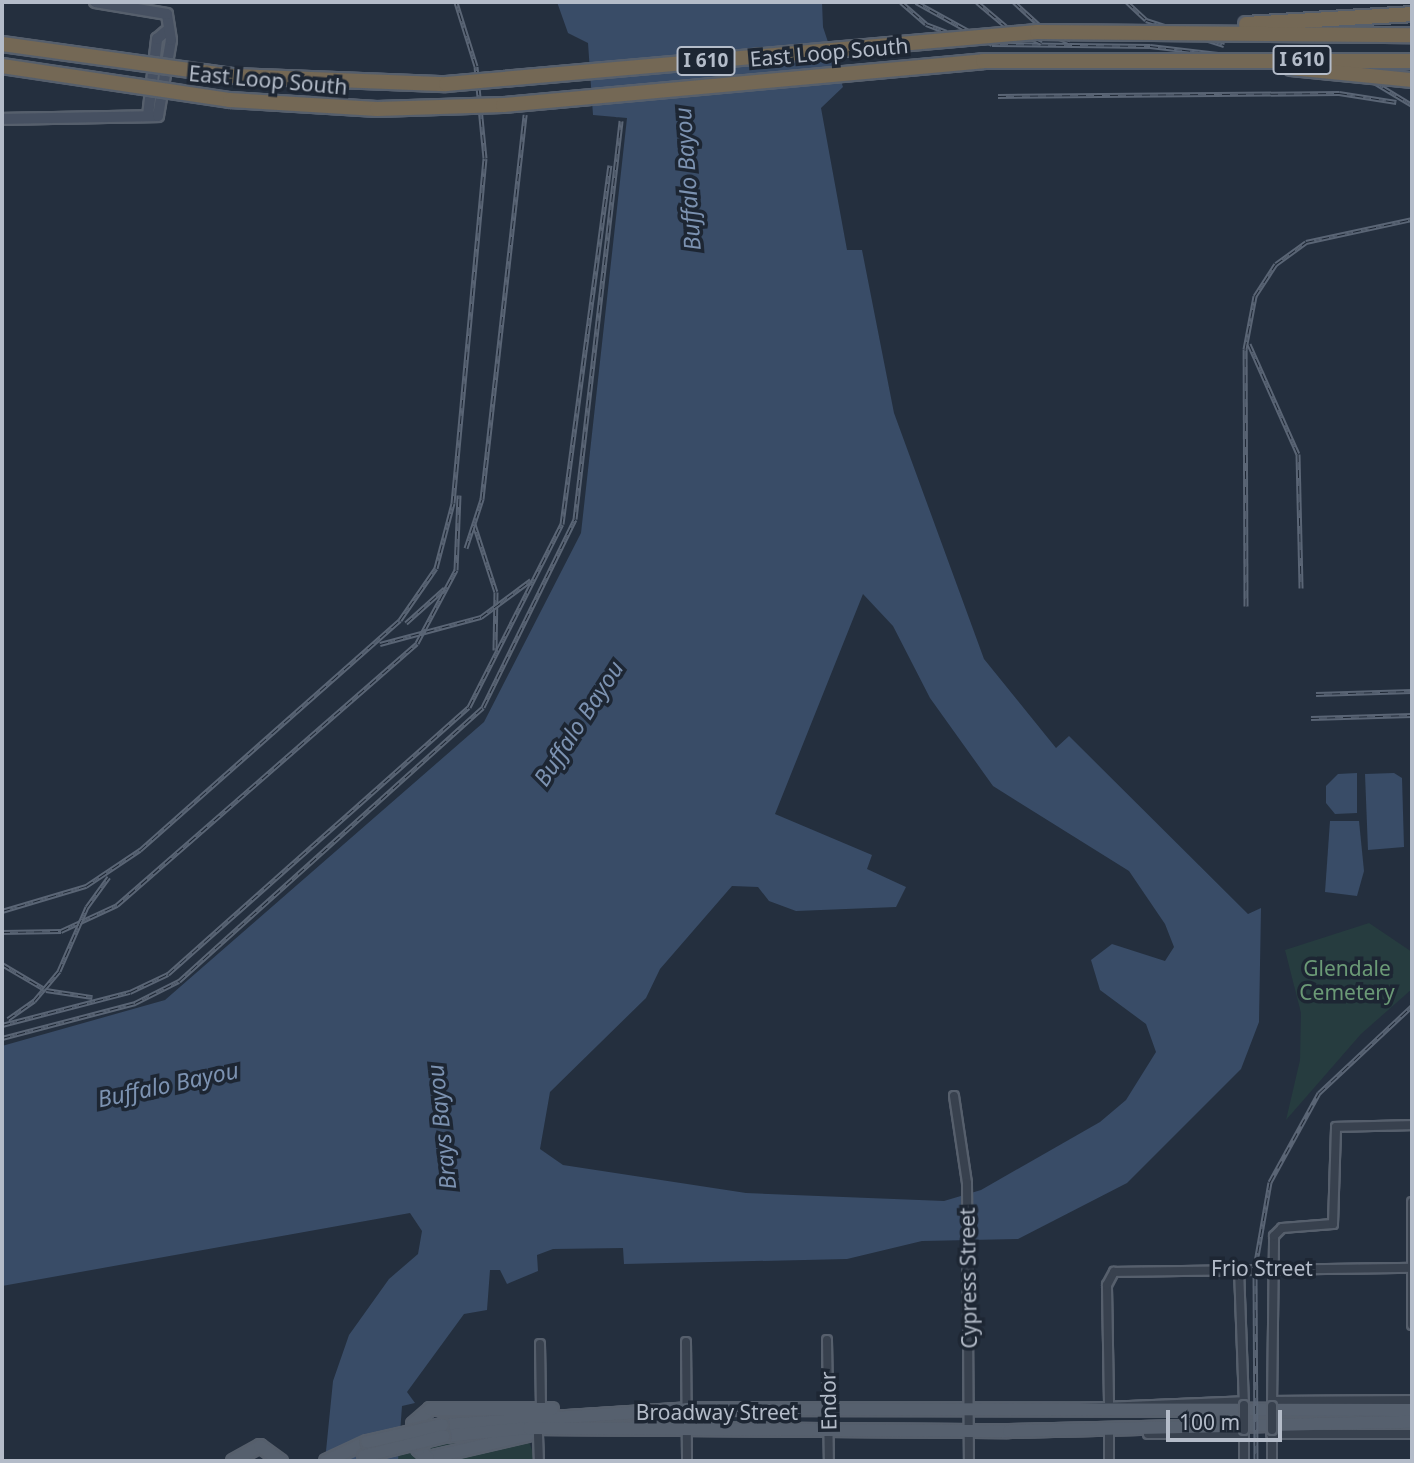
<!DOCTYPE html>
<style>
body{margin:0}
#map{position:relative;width:1414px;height:1463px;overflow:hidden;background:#242f3e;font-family:"Noto Sans",sans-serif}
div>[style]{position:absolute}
.green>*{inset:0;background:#263c3f}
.water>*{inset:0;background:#394c67}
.roads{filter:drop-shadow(2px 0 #565f6c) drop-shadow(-2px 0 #565f6c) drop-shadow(0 2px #565f6c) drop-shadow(0 -2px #565f6c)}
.minor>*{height:8px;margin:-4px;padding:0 4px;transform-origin:4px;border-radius:4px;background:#38414e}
.secondary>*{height:10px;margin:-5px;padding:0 5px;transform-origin:5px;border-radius:5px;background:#465061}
.primary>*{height:12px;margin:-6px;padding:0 6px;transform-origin:6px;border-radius:6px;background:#56606e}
.rail>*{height:5px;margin-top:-2.5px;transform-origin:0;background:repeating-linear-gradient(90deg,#1d2633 0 8px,#5a6575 0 16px);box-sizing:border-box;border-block:2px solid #5a6575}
.bridges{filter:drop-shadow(2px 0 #565f6c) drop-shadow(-2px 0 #565f6c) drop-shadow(0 2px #565f6c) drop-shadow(0 -2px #565f6c)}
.minor-bridge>*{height:8px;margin:-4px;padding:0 4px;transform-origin:4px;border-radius:4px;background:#38414e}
.primary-bridge>*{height:12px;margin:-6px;padding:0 6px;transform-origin:6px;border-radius:6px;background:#56606e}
.motorway-bridge>*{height:14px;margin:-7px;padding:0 7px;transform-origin:7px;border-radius:7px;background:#746855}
span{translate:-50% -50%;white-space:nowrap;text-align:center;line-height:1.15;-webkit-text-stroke:7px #1d2633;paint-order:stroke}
.shield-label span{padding:2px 5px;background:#1d2633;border:2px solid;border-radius:5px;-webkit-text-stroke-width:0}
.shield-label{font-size:19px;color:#b4bcc9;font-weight:700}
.street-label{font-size:21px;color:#b4bcc9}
.park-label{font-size:21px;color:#6b9a76}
.water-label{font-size:23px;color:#7c92b1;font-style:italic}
.frame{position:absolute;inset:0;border:4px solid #b4bcc9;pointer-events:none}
.scale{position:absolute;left:1166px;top:1410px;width:116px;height:32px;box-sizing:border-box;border:4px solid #b4bcc9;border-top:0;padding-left:9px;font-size:21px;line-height:24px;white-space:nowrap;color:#b4bcc9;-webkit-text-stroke:5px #1d2633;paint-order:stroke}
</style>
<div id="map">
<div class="green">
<i style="clip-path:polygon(1369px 923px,1412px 952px,1412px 989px,1361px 1034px,1286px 1120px,1300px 1060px,1301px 1013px,1285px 950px)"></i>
<i style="clip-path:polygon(514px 1436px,529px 1442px,536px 1461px,398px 1461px,398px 1455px,430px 1445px)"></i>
</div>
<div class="water">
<i style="clip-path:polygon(evenodd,557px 2px,822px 2px,823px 27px,843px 87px,821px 108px,847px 250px,862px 250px,894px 413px,984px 659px,1056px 748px,1069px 736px,1248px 914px,1261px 908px,1259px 1022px,1241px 1069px,1127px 1183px,1018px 1239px,922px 1241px,847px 1259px,624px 1264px,623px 1248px,553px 1249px,537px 1255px,538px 1271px,507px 1284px,500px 1270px,490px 1270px,487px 1310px,464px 1314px,407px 1392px,415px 1403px,402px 1406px,398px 1461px,325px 1461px,333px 1381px,349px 1335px,389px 1279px,418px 1254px,422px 1231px,410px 1213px,2px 1286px,2px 1046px,165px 1000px,484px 722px,581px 533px,627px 118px,593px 115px,588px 43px,568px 33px,557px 2px,863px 594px,893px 626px,930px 698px,993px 786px,1129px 871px,1165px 924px,1174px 947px,1165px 961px,1112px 944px,1091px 960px,1100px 990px,1146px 1024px,1156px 1052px,1126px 1100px,1100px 1122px,981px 1190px,944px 1201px,746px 1193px,563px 1165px,540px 1149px,550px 1092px,646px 998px,660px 969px,732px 886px,758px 887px,769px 901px,796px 911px,896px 907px,906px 887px,867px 869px,872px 855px,775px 814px,863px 594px)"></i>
<i style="clip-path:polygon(1357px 773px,1357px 813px,1335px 814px,1326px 803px,1326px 786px,1338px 774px)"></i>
<i style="clip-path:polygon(1394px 773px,1402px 778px,1404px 847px,1368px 850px,1365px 774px)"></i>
<i style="clip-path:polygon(1330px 821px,1359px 821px,1364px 871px,1357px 896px,1325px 892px)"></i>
</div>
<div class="roads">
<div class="minor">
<i style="left:954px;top:1096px;width:88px;rotate:81.5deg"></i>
<i style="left:967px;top:1183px;width:278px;rotate:89.6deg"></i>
<i style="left:1412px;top:1202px;width:123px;rotate:90deg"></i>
<i style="left:1239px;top:1269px;width:136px;rotate:87.9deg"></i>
<i style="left:827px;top:1340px;width:121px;rotate:89.1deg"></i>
<i style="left:686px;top:1342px;width:119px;rotate:89.5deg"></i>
<i style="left:540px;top:1344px;width:63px;rotate:89.1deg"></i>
<i style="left:1272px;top:1401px;width:140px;rotate:-0.4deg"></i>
<i style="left:1109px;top:1402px;width:117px;rotate:-91deg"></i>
<i style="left:1107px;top:1285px;width:15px;rotate:-62deg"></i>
<i style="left:1114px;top:1272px;width:298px;rotate:-0.8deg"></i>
<i style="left:1272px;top:1406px;width:170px;rotate:-89.3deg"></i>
<i style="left:1274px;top:1236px;width:11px;rotate:-45deg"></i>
<i style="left:1282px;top:1228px;width:51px;rotate:-4.5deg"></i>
<i style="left:1333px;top:1224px;width:97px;rotate:-88.2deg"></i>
<i style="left:1336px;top:1127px;width:76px;rotate:-1.5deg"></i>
<i style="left:1080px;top:1408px;width:164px;rotate:-2.4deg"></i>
<i style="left:1244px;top:1430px;width:31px;rotate:90deg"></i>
<i style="left:1272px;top:1430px;width:31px;rotate:90deg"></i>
<i style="left:1148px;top:1434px;width:96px"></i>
<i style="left:1271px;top:1434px;width:141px"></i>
<i style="left:538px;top:1435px;width:26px;rotate:88deg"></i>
<i style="left:1109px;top:1461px;width:27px;rotate:-90deg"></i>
</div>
<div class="secondary">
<i style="left:148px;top:116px;width:78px;rotate:-83.3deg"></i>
<i style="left:157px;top:39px;width:11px;rotate:-41deg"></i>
<i style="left:2px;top:119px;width:156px;rotate:-1.1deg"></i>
<i style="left:158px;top:116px;width:77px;rotate:-80.3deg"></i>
<i style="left:171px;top:40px;width:26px;rotate:-99deg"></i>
<i style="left:167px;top:14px;width:73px;rotate:-170.5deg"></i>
</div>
<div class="primary">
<i style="left:442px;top:1425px;width:246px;rotate:-3.7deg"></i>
<i style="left:687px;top:1409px;width:725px;rotate:0.08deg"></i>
<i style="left:528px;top:1435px;width:103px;rotate:167deg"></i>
<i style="left:428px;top:1458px;width:13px;rotate:-138deg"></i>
<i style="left:418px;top:1449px;width:25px;rotate:-101deg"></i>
<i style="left:413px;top:1424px;width:23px;rotate:-41deg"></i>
<i style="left:430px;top:1409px;width:122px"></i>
<i style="left:444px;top:1436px;width:85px;rotate:-5.4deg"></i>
<i style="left:529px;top:1428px;width:480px;rotate:0.4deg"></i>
<i style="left:1009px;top:1431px;width:403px;rotate:-1.3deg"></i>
<i style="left:233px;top:1461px;width:31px;rotate:-29deg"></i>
<i style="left:260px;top:1446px;width:26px;rotate:36deg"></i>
<i style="left:326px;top:1461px;width:45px;rotate:-24.9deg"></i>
</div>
</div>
<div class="rail">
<i style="left:901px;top:2px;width:33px;rotate:41deg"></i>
<i style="left:926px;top:24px;width:22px;rotate:21deg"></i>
<i style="left:916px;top:2px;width:87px;rotate:28.9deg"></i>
<i style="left:992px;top:44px;width:158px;rotate:0.7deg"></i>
<i style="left:1150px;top:46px;width:179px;rotate:6.7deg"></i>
<i style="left:1328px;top:67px;width:43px;rotate:16.3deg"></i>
<i style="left:1369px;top:79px;width:50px;rotate:31.2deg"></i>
<i style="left:977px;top:2px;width:39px;rotate:40deg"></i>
<i style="left:1007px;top:27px;width:38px;rotate:25deg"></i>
<i style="left:1014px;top:2px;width:47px;rotate:42.4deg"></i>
<i style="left:1049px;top:34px;width:22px;rotate:22deg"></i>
<i style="left:1127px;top:2px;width:26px;rotate:43deg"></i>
<i style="left:1146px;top:20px;width:82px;rotate:17.8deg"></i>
<i style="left:998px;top:96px;width:341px;rotate:-0.5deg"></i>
<i style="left:1339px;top:93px;width:58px;rotate:9deg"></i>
<i style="left:1249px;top:344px;width:120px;rotate:66deg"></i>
<i style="left:1298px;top:454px;width:134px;rotate:88.7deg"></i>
<i style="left:474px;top:524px;width:71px;rotate:72.1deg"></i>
<i style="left:496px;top:592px;width:58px;rotate:91deg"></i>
<i style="left:466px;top:548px;width:52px;rotate:-71.9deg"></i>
<i style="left:482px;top:499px;width:387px;rotate:-83.6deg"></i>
<i style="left:1246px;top:606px;width:257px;rotate:-90.2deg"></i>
<i style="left:1245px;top:349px;width:54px;rotate:-79.3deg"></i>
<i style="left:1255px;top:296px;width:38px;rotate:-57deg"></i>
<i style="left:1276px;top:264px;width:37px;rotate:-36deg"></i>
<i style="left:1306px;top:242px;width:108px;rotate:-12.2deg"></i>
<i style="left:406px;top:623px;width:52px;rotate:-41.9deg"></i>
<i style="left:380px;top:644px;width:105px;rotate:-15deg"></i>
<i style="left:481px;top:617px;width:62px;rotate:-36.5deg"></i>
<i style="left:1316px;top:694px;width:96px;rotate:-1.8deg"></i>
<i style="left:1311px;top:718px;width:101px;rotate:-1.7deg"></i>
<i style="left:2px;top:911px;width:88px;rotate:-16.6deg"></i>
<i style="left:86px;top:886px;width:65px;rotate:-33.7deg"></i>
<i style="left:140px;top:850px;width:347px;rotate:-41.5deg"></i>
<i style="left:400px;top:620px;width:63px;rotate:-55.3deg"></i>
<i style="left:436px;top:568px;width:67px;rotate:-75.3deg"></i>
<i style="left:453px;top:503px;width:346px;rotate:-84.7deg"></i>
<i style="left:485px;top:158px;width:92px;rotate:-95.6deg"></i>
<i style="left:476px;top:66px;width:67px;rotate:-107.4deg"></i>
<i style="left:2px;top:932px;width:59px;rotate:-1deg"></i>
<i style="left:61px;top:931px;width:62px;rotate:-24.9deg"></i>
<i style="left:117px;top:905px;width:398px;rotate:-41.1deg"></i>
<i style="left:417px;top:643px;width:83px;rotate:-61.9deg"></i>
<i style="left:456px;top:570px;width:75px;rotate:-87.7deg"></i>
<i style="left:2px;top:964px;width:51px;rotate:30.6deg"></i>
<i style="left:46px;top:990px;width:47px;rotate:8.7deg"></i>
<i style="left:8px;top:1019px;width:32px;rotate:-35deg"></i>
<i style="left:34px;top:1001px;width:39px;rotate:-50deg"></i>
<i style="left:59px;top:971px;width:70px;rotate:-66.4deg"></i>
<i style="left:87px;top:907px;width:37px;rotate:-54deg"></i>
<i style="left:2px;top:1025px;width:132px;rotate:-14.5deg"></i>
<i style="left:130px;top:992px;width:42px;rotate:-25.3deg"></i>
<i style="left:168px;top:974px;width:402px;rotate:-41.6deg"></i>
<i style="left:469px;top:707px;width:205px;rotate:-63.1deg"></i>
<i style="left:562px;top:524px;width:362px;rotate:-82.4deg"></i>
<i style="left:2px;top:1038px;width:138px;rotate:-14.7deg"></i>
<i style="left:135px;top:1003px;width:49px;rotate:-26.6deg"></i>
<i style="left:179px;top:981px;width:409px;rotate:-42deg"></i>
<i style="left:483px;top:707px;width:209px;rotate:-63.9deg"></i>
<i style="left:575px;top:519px;width:401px;rotate:-83.4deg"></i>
<i style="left:1256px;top:1461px;width:193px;rotate:-90.3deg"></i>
<i style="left:1255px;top:1268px;width:87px;rotate:-80.1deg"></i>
<i style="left:1270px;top:1182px;width:102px;rotate:-61.2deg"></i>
<i style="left:1319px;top:1093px;width:127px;rotate:-43.1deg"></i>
</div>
<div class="bridges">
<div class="minor-bridge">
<i style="left:1244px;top:1405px;width:25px;rotate:90deg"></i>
<i style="left:1272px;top:1430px;width:24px;rotate:-90deg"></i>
</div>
<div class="primary-bridge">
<i style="left:367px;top:1442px;width:77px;rotate:-12.8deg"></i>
<i style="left:364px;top:1456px;width:82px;rotate:-14deg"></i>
</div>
<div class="motorway-bridge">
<i style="left:1246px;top:24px;width:166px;rotate:-3.4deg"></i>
<i style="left:2px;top:44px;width:234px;rotate:7.9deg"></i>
<i style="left:234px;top:76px;width:212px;rotate:2.2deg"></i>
<i style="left:446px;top:84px;width:593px;rotate:-5.03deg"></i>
<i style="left:1037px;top:32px;width:375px;rotate:0.5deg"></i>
<i style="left:2px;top:66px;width:231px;rotate:8.5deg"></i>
<i style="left:230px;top:100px;width:147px;rotate:3.5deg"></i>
<i style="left:377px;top:109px;width:126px;rotate:-1.8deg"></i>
<i style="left:503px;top:105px;width:482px;rotate:-5.2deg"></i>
<i style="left:983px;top:61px;width:429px"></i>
<i style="left:1291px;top:68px;width:122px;rotate:5.7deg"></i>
</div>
</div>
<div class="shield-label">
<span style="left:1302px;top:60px">I 610</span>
<span style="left:706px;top:61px">I 610</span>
</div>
<div class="street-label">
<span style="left:829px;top:52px;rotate:-5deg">East Loop South</span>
<span style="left:268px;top:80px;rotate:5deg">East Loop South</span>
<span style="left:1262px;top:1268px">Frio Street</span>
<span style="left:968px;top:1278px;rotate:-91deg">Cypress Street</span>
<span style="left:828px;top:1401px;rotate:-91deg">Endor</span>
<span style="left:717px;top:1412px">Broadway Street</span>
</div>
<div class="park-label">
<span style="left:1347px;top:980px">Glendale<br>Cemetery</span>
</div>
<div class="water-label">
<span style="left:687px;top:179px;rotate:-94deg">Buffalo Bayou</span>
<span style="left:578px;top:723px;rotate:-57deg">Buffalo Bayou</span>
<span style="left:168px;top:1084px;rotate:-12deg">Buffalo Bayou</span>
<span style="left:441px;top:1127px;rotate:-96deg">Brays Bayou</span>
</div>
<div class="frame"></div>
<div class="scale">100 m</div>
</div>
